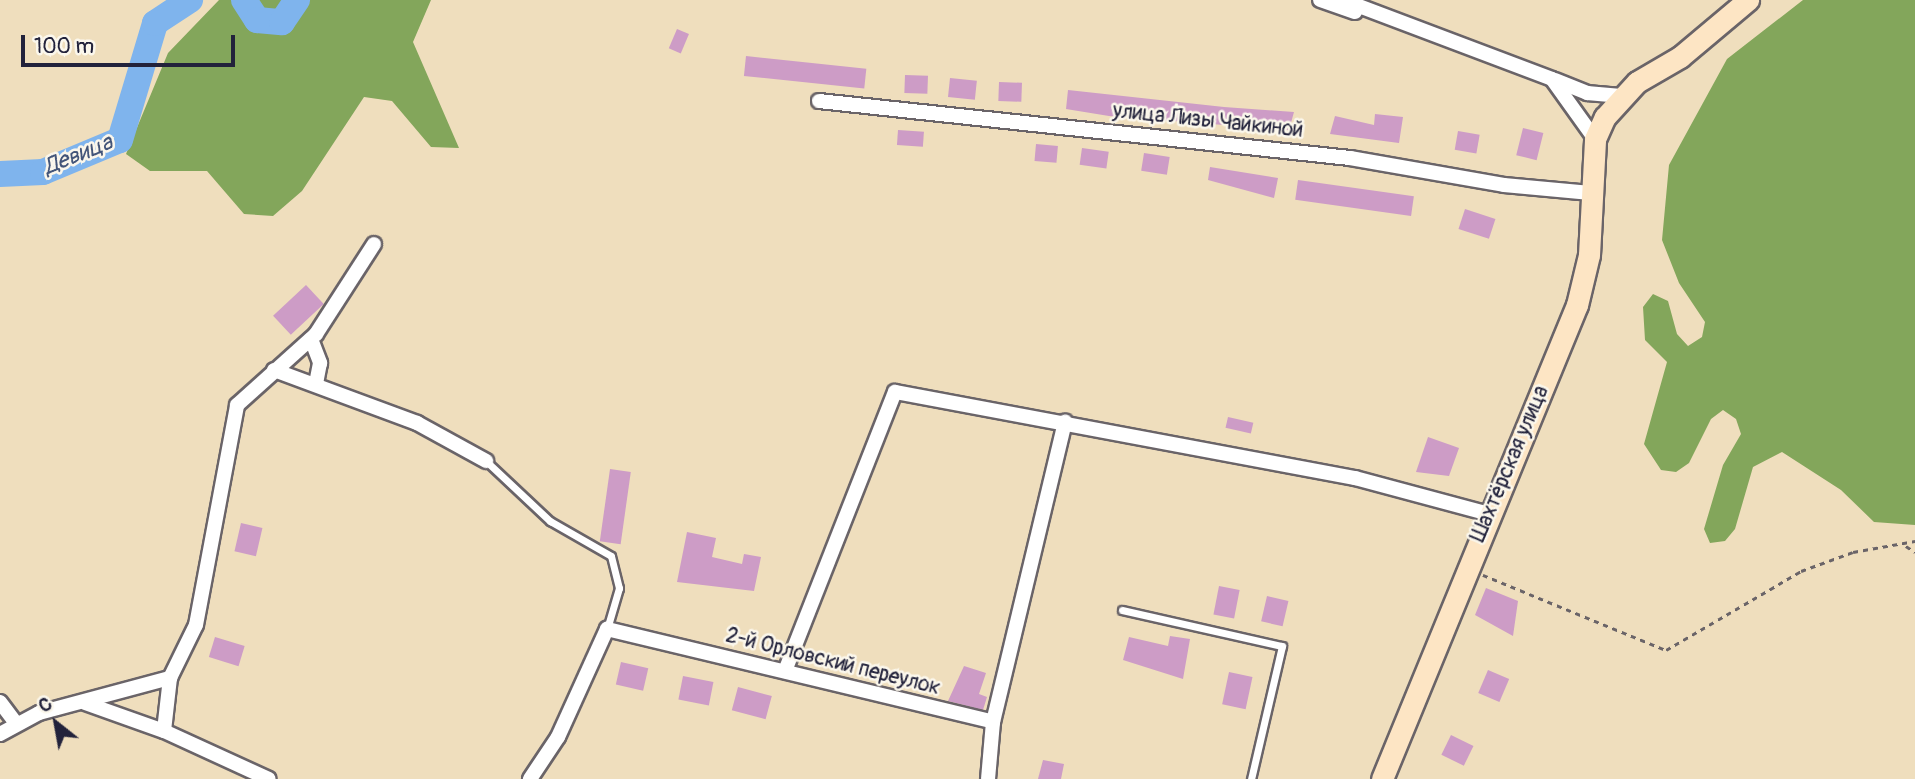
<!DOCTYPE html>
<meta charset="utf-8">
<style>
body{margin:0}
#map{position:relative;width:1915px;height:779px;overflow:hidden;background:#efdebd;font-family:Pangolin,sans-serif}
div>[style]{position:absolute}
.forest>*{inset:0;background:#83a65b}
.river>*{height:26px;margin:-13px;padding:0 13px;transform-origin:13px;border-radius:13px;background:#7fb4ed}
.building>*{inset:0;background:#cd9cc6;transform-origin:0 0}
.path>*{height:2.5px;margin-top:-1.25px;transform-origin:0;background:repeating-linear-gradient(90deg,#6a6468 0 5px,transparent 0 10px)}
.roads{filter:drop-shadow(2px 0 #6a6468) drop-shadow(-2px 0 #6a6468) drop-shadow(0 2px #6a6468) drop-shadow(0 -2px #6a6468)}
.lane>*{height:7px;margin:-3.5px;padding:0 3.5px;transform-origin:3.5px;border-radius:3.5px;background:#fff}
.street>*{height:14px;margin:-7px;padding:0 7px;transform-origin:7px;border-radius:7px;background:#fff}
.secondary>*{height:21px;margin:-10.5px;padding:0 10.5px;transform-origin:10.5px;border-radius:10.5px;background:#fde5c4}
span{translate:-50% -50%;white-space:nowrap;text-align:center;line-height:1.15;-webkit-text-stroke:5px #fbf7ec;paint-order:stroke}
.street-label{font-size:21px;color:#22223b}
.water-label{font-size:23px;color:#435579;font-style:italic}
.north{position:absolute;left:21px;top:688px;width:70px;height:70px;-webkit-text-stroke:5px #fbf7ec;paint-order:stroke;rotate:329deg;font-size:19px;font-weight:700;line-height:28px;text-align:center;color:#22223b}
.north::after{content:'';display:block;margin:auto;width:24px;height:32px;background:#22223b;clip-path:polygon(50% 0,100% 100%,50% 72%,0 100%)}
.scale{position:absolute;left:21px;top:35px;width:214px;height:32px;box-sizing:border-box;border:4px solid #22223b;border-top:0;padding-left:9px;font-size:21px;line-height:24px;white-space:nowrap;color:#22223b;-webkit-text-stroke:5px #fbf7ec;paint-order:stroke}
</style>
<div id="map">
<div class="forest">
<i style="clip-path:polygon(219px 0,431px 0,413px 42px,459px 148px,431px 147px,392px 101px,364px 97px,302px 191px,273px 216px,244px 214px,207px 171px,150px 171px,126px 154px,168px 53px)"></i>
<i style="clip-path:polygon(1803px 0,1915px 0,1915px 525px,1874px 522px,1841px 490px,1782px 452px,1753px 467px,1735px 529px,1725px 541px,1710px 543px,1704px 529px,1723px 465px,1741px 434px,1736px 419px,1723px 410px,1711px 419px,1689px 463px,1676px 472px,1661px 470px,1644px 444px,1667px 362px,1645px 340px,1643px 307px,1653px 294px,1668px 301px,1677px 334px,1688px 346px,1702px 337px,1705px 322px,1679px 283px,1662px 240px,1669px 165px,1727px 59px)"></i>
</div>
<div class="river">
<i style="left:244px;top:0;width:24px;rotate:57deg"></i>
<i style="left:257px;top:20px;width:25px;rotate:5deg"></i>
<i style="left:282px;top:22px;width:27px;rotate:-56deg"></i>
<i style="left:0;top:174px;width:43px;rotate:-2.7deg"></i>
<i style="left:43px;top:172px;width:83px;rotate:-22.6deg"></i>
<i style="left:120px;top:140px;width:122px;rotate:-73.3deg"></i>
<i style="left:155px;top:23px;width:42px;rotate:-33.3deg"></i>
</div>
<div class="building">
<i style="left:677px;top:29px;width:13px;height:21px;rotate:23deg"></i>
<i style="left:746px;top:56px;width:121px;height:20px;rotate:6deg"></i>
<i style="left:905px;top:75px;width:23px;height:18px;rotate:2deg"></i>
<i style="left:950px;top:78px;width:27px;height:19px;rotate:6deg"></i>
<i style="left:999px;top:82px;width:23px;height:19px;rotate:2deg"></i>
<i style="clip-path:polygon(1068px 90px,1224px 107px,1294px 112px,1289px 130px,1109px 116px,1066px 109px)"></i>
<i style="clip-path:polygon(1375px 114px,1403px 117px,1399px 143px,1330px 134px,1335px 116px,1374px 125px)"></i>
<i style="left:1523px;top:128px;width:21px;height:28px;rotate:14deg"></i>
<i style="left:898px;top:130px;width:26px;height:15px;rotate:4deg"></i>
<i style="left:1458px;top:131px;width:22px;height:19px;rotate:10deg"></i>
<i style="left:1036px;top:144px;width:22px;height:17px;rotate:5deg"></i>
<i style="left:1082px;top:148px;width:27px;height:17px;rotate:8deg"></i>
<i style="left:1144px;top:153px;width:26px;height:18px;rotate:9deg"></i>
<i style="clip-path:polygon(1210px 167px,1278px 178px,1274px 198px,1208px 180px)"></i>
<i style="left:1298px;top:180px;width:117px;height:20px;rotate:8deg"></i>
<i style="left:1465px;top:209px;width:32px;height:21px;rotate:18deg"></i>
<i style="left:306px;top:285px;width:26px;height:45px;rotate:47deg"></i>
<i style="left:1228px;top:417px;width:26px;height:11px;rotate:13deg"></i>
<i style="clip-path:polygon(1428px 437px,1459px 448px,1449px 476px,1416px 472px)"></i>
<i style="left:610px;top:469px;width:21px;height:73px;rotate:8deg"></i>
<i style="left:241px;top:523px;width:22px;height:29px;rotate:13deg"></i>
<i style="clip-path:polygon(687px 532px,716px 538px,712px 557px,742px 564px,744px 554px,761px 557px,754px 591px,677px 582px)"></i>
<i style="left:1219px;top:586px;width:21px;height:29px;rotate:11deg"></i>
<i style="clip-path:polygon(1486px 588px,1518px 601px,1513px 636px,1475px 615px)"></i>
<i style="left:1267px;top:596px;width:22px;height:26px;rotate:13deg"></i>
<i style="clip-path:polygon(1170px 636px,1190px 639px,1183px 679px,1123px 660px,1129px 637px,1168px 646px)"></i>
<i style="left:215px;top:637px;width:31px;height:21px;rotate:17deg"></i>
<i style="left:621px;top:662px;width:28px;height:23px;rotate:13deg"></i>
<i style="clip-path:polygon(964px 666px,986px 673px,979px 694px,987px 697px,983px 710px,948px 701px)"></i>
<i style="left:1488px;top:670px;width:23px;height:25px;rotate:23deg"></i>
<i style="left:1229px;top:672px;width:24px;height:33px;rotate:12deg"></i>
<i style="left:683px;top:676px;width:31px;height:24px;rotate:11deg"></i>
<i style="left:738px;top:687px;width:35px;height:24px;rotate:15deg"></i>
<i style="left:1451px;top:735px;width:25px;height:22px;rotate:26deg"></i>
<i style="clip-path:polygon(1043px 760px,1064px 764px,1061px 779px,1038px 779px)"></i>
</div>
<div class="path">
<i style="left:1906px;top:546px;width:11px;rotate:34deg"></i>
<i style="left:1483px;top:575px;width:198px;rotate:22.3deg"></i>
<i style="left:1666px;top:650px;width:156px;rotate:-30.3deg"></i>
<i style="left:1801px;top:571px;width:55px;rotate:-20.1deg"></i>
<i style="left:1853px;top:552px;width:63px;rotate:-10.1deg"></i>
</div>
<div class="roads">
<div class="lane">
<i style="left:486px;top:461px;width:88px;rotate:43.2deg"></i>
<i style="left:550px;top:521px;width:70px;rotate:29.8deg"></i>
<i style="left:611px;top:556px;width:33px;rotate:76deg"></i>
<i style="left:619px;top:588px;width:43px;rotate:106.3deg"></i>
<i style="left:1122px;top:610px;width:164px;rotate:12.7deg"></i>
<i style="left:1282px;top:646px;width:137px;rotate:103.1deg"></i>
</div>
<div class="street">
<i style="left:1320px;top:0;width:37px;rotate:19deg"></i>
<i style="left:1343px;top:0;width:223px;rotate:20.7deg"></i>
<i style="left:1552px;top:79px;width:74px;rotate:54.4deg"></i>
<i style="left:1555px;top:80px;width:35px;rotate:22deg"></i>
<i style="left:1587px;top:93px;width:37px;rotate:5deg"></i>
<i style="left:819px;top:101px;width:534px;rotate:6.13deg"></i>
<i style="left:1350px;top:158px;width:156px;rotate:9.9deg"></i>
<i style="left:1504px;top:185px;width:87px;rotate:5.3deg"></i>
<i style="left:311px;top:339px;width:26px;rotate:69deg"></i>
<i style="left:320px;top:363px;width:20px;rotate:101deg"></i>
<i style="left:274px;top:370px;width:153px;rotate:20.3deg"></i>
<i style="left:417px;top:423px;width:79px;rotate:28.8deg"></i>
<i style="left:785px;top:671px;width:300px;rotate:-68.5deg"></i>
<i style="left:895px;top:392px;width:468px;rotate:10.6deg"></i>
<i style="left:1355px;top:478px;width:139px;rotate:15deg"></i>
<i style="left:170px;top:678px;width:53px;rotate:96.5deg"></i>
<i style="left:164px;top:731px;width:115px;rotate:24.6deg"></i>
<i style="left:0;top:702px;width:25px;rotate:53deg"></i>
<i style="left:85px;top:703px;width:84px;rotate:19.5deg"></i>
<i style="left:993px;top:722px;width:309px;rotate:-76.5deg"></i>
<i style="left:0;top:734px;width:44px;rotate:-28.3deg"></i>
<i style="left:39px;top:713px;width:136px;rotate:-15deg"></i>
<i style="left:170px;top:678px;width:59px;rotate:-63.9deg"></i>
<i style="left:196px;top:625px;width:224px;rotate:-79.4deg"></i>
<i style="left:237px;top:405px;width:106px;rotate:-41.9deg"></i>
<i style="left:316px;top:334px;width:107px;rotate:-57.2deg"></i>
<i style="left:530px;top:779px;width:50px;rotate:-56.3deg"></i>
<i style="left:558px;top:737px;width:119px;rotate:-65.6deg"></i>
<i style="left:607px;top:629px;width:397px;rotate:13.5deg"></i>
<i style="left:993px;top:722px;width:57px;rotate:95deg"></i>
</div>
<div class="secondary">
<i style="left:1382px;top:779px;width:513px;rotate:-67.64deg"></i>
<i style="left:1577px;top:305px;width:51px;rotate:-76.5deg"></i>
<i style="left:1589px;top:255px;width:116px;rotate:-87deg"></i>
<i style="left:1595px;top:139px;width:24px;rotate:-66deg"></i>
<i style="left:1605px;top:117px;width:47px;rotate:-47.6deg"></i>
<i style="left:1637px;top:82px;width:50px;rotate:-30.2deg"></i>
<i style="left:1680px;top:57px;width:89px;rotate:-40deg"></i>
</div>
</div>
<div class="street-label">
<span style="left:1208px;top:121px;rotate:6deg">улица Лизы Чайкиной</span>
<span style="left:1510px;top:464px;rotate:-67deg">Шахтёрская улица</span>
<span style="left:833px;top:662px;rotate:14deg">2-й Орловский переулок</span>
</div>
<div class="water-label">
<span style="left:78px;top:155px;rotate:-22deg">Девица</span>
</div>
<div class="north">С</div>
<div class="scale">100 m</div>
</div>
